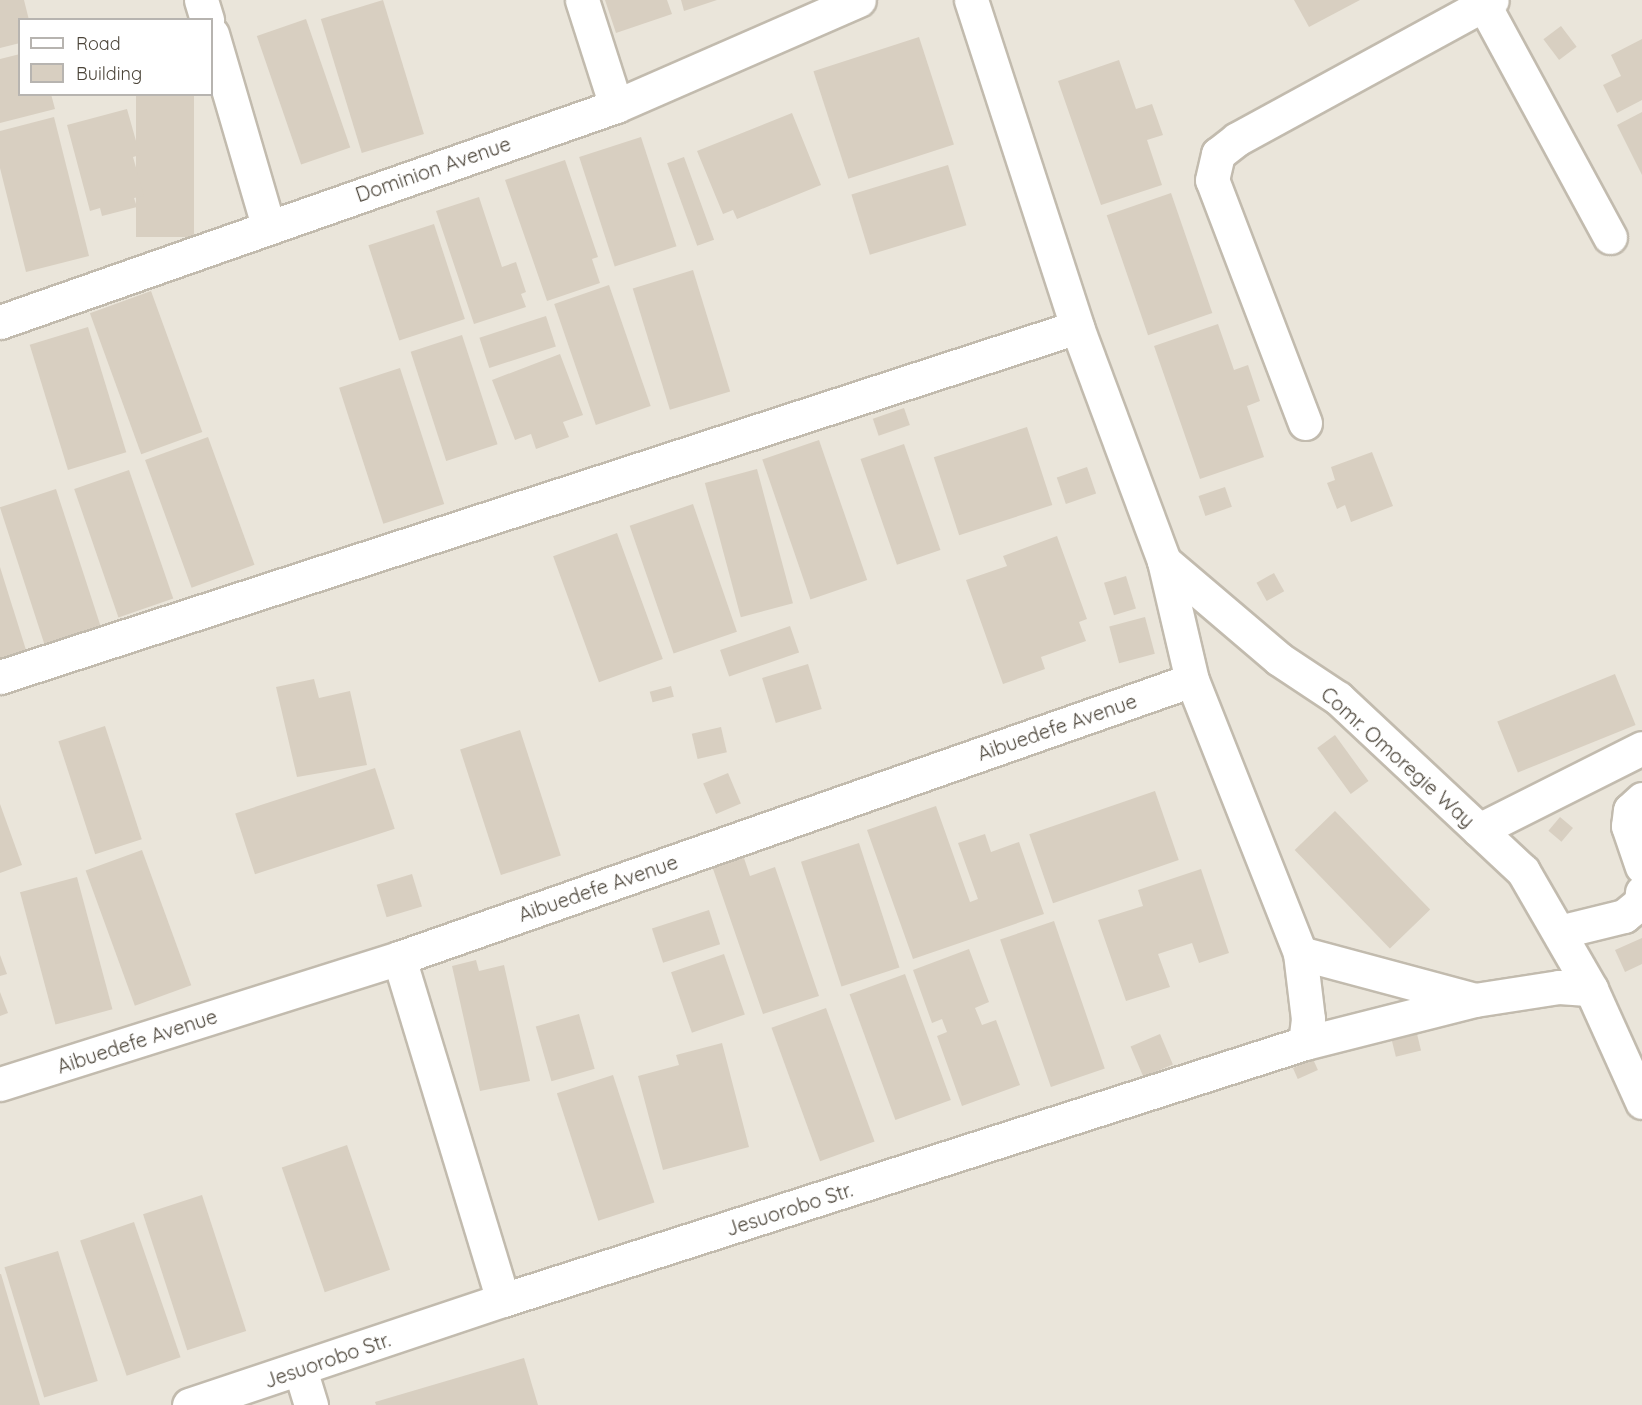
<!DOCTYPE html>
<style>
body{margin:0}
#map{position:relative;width:1642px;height:1405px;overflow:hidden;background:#f6f3ec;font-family:Quicksand,sans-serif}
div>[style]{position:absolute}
.residential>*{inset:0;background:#eae5da}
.building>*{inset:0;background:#d8cfc1;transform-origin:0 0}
.roads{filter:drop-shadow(2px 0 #c2bbae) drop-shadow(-2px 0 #c2bbae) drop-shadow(0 2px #c2bbae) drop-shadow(0 -2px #c2bbae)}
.minor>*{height:33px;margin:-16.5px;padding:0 16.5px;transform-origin:16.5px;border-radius:16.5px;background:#fff}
span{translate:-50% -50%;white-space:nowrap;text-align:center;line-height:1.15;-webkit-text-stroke:4.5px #fff;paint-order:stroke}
.street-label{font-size:20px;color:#4b4439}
.legend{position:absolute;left:18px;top:18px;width:195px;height:78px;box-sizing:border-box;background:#fff;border:2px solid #b7b4b0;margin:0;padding:8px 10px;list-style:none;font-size:18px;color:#4b4439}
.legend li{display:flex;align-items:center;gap:12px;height:30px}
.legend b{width:30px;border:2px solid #b7b4b0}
</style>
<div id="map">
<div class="residential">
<i style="clip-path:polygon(evenodd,0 0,1642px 0,1642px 1405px,0 1405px,0 0,20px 20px,212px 20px,212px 94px,20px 94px,20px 20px)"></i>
</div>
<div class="building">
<i style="clip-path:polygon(0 0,24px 0,29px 20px,20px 20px,20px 43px,0 48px)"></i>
<i style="left:383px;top:0;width:140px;height:65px;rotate:73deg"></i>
<i style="clip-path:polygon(605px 0,667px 0,672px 14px,616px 33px)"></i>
<i style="clip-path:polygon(681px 0,717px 0,684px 11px)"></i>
<i style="clip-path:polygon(1294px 0,1360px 0,1309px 27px)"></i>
<i style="left:306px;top:19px;width:136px;height:52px;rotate:71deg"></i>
<i style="left:1561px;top:26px;width:26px;height:22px;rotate:53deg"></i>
<i style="left:919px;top:37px;width:113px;height:111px;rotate:72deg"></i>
<i style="clip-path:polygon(1642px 39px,1642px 100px,1617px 113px,1603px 85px,1621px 76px,1611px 55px)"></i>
<i style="clip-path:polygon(20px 54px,20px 94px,51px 94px,55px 109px,0 123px,0 59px)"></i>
<i style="clip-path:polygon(1119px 60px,1136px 109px,1152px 104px,1163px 135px,1147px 140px,1162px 185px,1101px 205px,1058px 81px)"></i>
<i style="left:136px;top:94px;width:58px;height:143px"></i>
<i style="clip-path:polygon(127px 109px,140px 155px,133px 157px,144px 196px,134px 198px,137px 207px,102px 216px,100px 208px,90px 211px,67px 125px)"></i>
<i style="clip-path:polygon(1642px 112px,1642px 175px,1617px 125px)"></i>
<i style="clip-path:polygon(792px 113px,821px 185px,737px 219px,733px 210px,723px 214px,697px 151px)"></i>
<i style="clip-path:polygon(54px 117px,89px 256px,26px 272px,0 168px,0 131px)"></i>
<i style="left:641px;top:137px;width:115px;height:65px;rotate:72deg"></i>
<i style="left:684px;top:157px;width:88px;height:18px;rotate:70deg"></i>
<i style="clip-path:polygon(565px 160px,598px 257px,592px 259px,600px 283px,547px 301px,505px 180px)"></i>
<i style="left:948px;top:165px;width:63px;height:101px;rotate:73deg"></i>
<i style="left:1171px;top:193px;width:127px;height:68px;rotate:71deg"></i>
<i style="clip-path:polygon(479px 197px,502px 267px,516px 262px,526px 292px,521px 294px,526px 307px,474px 324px,436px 211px)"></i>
<i style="left:434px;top:224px;width:100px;height:69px;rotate:72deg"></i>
<i style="left:693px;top:270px;width:127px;height:63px;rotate:73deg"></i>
<i style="left:609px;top:285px;width:128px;height:58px;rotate:71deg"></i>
<i style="left:151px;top:291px;width:150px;height:65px;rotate:70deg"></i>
<i style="left:546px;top:316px;width:32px;height:70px;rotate:72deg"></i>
<i style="clip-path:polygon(1218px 324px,1234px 370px,1248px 365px,1260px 401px,1247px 406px,1264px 457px,1200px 479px,1154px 346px)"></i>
<i style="left:88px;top:327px;width:131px;height:61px;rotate:73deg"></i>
<i style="left:462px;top:335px;width:115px;height:54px;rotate:72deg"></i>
<i style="clip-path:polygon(560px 354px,583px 415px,563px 422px,569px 437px,536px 449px,531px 434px,515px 440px,492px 380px)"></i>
<i style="left:400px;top:368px;width:143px;height:64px;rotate:72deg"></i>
<i style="left:904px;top:408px;width:18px;height:33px;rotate:71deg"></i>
<i style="left:1027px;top:427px;width:82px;height:98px;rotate:72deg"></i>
<i style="left:208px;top:437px;width:136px;height:67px;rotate:70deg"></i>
<i style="left:819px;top:440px;width:148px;height:60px;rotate:71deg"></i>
<i style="left:904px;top:444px;width:112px;height:46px;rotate:71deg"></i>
<i style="clip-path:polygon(1372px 452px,1393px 506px,1351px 522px,1345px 505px,1337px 509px,1327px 483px,1335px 480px,1331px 467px)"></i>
<i style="left:1087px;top:467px;width:28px;height:32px;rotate:71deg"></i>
<i style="left:757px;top:469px;width:139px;height:54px;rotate:75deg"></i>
<i style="left:129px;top:470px;width:136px;height:58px;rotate:71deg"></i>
<i style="left:1225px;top:487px;width:21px;height:28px;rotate:71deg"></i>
<i style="left:56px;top:489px;width:146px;height:59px;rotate:72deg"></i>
<i style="left:693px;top:504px;width:135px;height:67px;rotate:71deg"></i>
<i style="left:617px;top:533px;width:134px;height:68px;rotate:70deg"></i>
<i style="clip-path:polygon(1057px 536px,1087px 619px,1079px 622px,1086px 641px,1041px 657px,1045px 669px,1003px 684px,966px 580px,1007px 566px,1003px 556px)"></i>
<i style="clip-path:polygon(0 567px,26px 650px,0 658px)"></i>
<i style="left:1274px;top:573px;width:21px;height:20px;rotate:61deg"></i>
<i style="left:1126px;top:576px;width:34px;height:23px;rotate:73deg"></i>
<i style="left:1145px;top:617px;width:38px;height:37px;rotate:75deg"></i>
<i style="left:790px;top:626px;width:28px;height:74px;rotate:71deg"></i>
<i style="left:808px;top:664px;width:47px;height:48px;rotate:73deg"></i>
<i style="left:1615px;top:674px;width:55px;height:127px;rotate:68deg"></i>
<i style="clip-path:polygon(314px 679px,319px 698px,350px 691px,367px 765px,297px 777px,276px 687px)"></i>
<i style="left:671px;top:686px;width:11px;height:22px;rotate:75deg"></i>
<i style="left:105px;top:726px;width:119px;height:49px;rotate:72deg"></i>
<i style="left:721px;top:727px;width:26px;height:30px;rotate:77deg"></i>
<i style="left:520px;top:730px;width:132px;height:63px;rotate:72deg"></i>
<i style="left:1335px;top:735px;width:57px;height:22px;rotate:54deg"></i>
<i style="left:375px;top:768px;width:64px;height:147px;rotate:72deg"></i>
<i style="left:728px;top:773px;width:33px;height:27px;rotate:67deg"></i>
<i style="left:1155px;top:791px;width:73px;height:133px;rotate:71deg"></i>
<i style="clip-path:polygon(0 804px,22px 865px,0 873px)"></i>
<i style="clip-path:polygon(936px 806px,970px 902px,978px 899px,958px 843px,985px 834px,991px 852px,1019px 842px,1044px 914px,913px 959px,867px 830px)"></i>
<i style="left:1335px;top:811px;width:137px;height:56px;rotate:46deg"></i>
<i style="left:1560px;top:817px;width:17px;height:18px;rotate:40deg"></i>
<i style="left:859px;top:843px;width:131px;height:61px;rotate:72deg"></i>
<i style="left:142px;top:850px;width:144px;height:60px;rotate:70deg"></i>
<i style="clip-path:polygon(743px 855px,750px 876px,775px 867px,819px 996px,763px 1014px,712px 866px)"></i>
<i style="clip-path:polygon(1201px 869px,1229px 953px,1199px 963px,1192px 943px,1158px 954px,1170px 987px,1126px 1001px,1098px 920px,1143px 906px,1138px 890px)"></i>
<i style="left:412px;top:874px;width:34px;height:37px;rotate:73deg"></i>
<i style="left:77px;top:877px;width:137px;height:59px;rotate:75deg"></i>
<i style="left:709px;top:910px;width:36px;height:60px;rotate:72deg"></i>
<i style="left:1054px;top:921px;width:156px;height:57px;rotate:71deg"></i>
<i style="clip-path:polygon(1642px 938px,1642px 964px,1625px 972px,1615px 950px)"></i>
<i style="clip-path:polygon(969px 949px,989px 1002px,975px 1008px,982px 1025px,996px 1020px,1020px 1085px,962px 1106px,937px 1036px,947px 1032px,942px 1019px,932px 1023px,913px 970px)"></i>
<i style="left:724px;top:954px;width:64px;height:56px;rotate:71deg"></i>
<i style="clip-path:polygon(0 955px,7px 974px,0 976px)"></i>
<i style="clip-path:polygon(476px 960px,479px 971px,504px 965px,530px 1081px,480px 1091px,452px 966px)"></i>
<i style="left:905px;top:974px;width:134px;height:59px;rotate:70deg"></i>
<i style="clip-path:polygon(0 992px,8px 1013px,0 1016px)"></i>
<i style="left:826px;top:1008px;width:142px;height:58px;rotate:70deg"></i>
<i style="left:579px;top:1014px;width:57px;height:45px;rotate:74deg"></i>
<i style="left:1416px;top:1030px;width:21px;height:26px;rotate:76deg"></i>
<i style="left:1160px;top:1034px;width:33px;height:32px;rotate:67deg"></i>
<i style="clip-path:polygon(722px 1043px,749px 1147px,663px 1170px,638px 1076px,679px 1065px,676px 1055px)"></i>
<i style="left:1313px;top:1059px;width:12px;height:22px;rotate:66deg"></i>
<i style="left:613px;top:1075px;width:134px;height:59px;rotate:72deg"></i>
<i style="left:347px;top:1145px;width:132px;height:69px;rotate:71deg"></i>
<i style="left:202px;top:1195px;width:143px;height:62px;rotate:72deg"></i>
<i style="left:134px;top:1222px;width:143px;height:57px;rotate:71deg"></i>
<i style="left:58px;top:1251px;width:136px;height:56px;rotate:73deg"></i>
<i style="clip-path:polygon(0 1274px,1px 1274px,40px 1405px,0 1405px)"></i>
<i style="clip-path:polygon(524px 1358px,538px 1405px,376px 1405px,375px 1402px)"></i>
</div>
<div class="roads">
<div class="minor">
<i style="left:201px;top:0;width:21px;rotate:73deg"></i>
<i style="left:582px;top:0;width:111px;rotate:72.2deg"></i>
<i style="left:971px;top:0;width:344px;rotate:72deg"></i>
<i style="left:1077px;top:327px;width:250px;rotate:69.6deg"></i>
<i style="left:1164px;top:561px;width:122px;rotate:76.8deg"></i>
<i style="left:1192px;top:680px;width:294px;rotate:68.4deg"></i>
<i style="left:1300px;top:953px;width:66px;rotate:83.1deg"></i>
<i style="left:1308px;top:1019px;width:24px;rotate:97deg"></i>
<i style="left:1484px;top:5px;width:264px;rotate:61.5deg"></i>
<i style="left:212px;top:34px;width:200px;rotate:73.7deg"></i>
<i style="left:0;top:322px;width:653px;rotate:-19.32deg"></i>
<i style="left:616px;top:106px;width:265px;rotate:-23.6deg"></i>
<i style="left:1305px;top:423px;width:260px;rotate:-110.9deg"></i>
<i style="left:1212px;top:180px;width:27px;rotate:-77deg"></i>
<i style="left:1218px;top:154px;width:24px;rotate:-38deg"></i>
<i style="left:1237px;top:139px;width:290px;rotate:-28.6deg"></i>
<i style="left:1164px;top:561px;width:151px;rotate:40.4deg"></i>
<i style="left:1279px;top:659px;width:71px;rotate:33.5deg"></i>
<i style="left:1338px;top:698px;width:253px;rotate:43.1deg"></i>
<i style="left:1523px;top:871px;width:136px;rotate:60deg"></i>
<i style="left:1591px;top:989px;width:124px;rotate:65.7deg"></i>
<i style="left:0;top:677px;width:1132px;rotate:-18deg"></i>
<i style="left:1642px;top:799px;width:16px;rotate:137deg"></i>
<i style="left:1630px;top:810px;width:16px;rotate:97deg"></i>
<i style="left:1628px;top:826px;width:43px;rotate:71.1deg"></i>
<i style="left:1479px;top:830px;width:182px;rotate:-26.7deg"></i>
<i style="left:1559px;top:932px;width:67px;rotate:-13.8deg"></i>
<i style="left:1624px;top:916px;width:22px;rotate:-39deg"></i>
<i style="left:1641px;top:902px;width:10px;rotate:-84deg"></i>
<i style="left:1300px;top:953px;width:178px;rotate:15deg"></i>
<i style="left:399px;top:958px;width:357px;rotate:73.1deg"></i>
<i style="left:0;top:1084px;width:418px;rotate:-17.5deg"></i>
<i style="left:399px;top:958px;width:840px;rotate:-19.32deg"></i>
<i style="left:300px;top:1369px;width:38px;rotate:73deg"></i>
<i style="left:189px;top:1405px;width:331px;rotate:-18.5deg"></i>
<i style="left:503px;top:1300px;width:842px;rotate:-17.77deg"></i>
<i style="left:1305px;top:1043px;width:175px;rotate:-14.2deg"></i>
<i style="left:1475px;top:1000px;width:85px;rotate:-8.8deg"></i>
<i style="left:1559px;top:987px;width:32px;rotate:4deg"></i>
</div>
</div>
<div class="street-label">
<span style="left:433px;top:169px;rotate:-19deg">Dominion Avenue</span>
<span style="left:1057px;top:727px;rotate:-19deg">Aibuedefe Avenue</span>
<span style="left:1398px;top:757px;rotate:42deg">Comr. Omoregie Way</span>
<span style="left:598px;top:888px;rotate:-19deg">Aibuedefe Avenue</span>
<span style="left:137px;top:1041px;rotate:-18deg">Aibuedefe Avenue</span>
<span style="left:789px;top:1209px;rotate:-18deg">Jesuorobo Str.</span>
<span style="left:327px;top:1360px;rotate:-19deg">Jesuorobo Str.</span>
</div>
<ul class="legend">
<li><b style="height:8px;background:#fff"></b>Road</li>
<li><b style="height:16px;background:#d8cfc1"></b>Building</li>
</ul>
</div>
